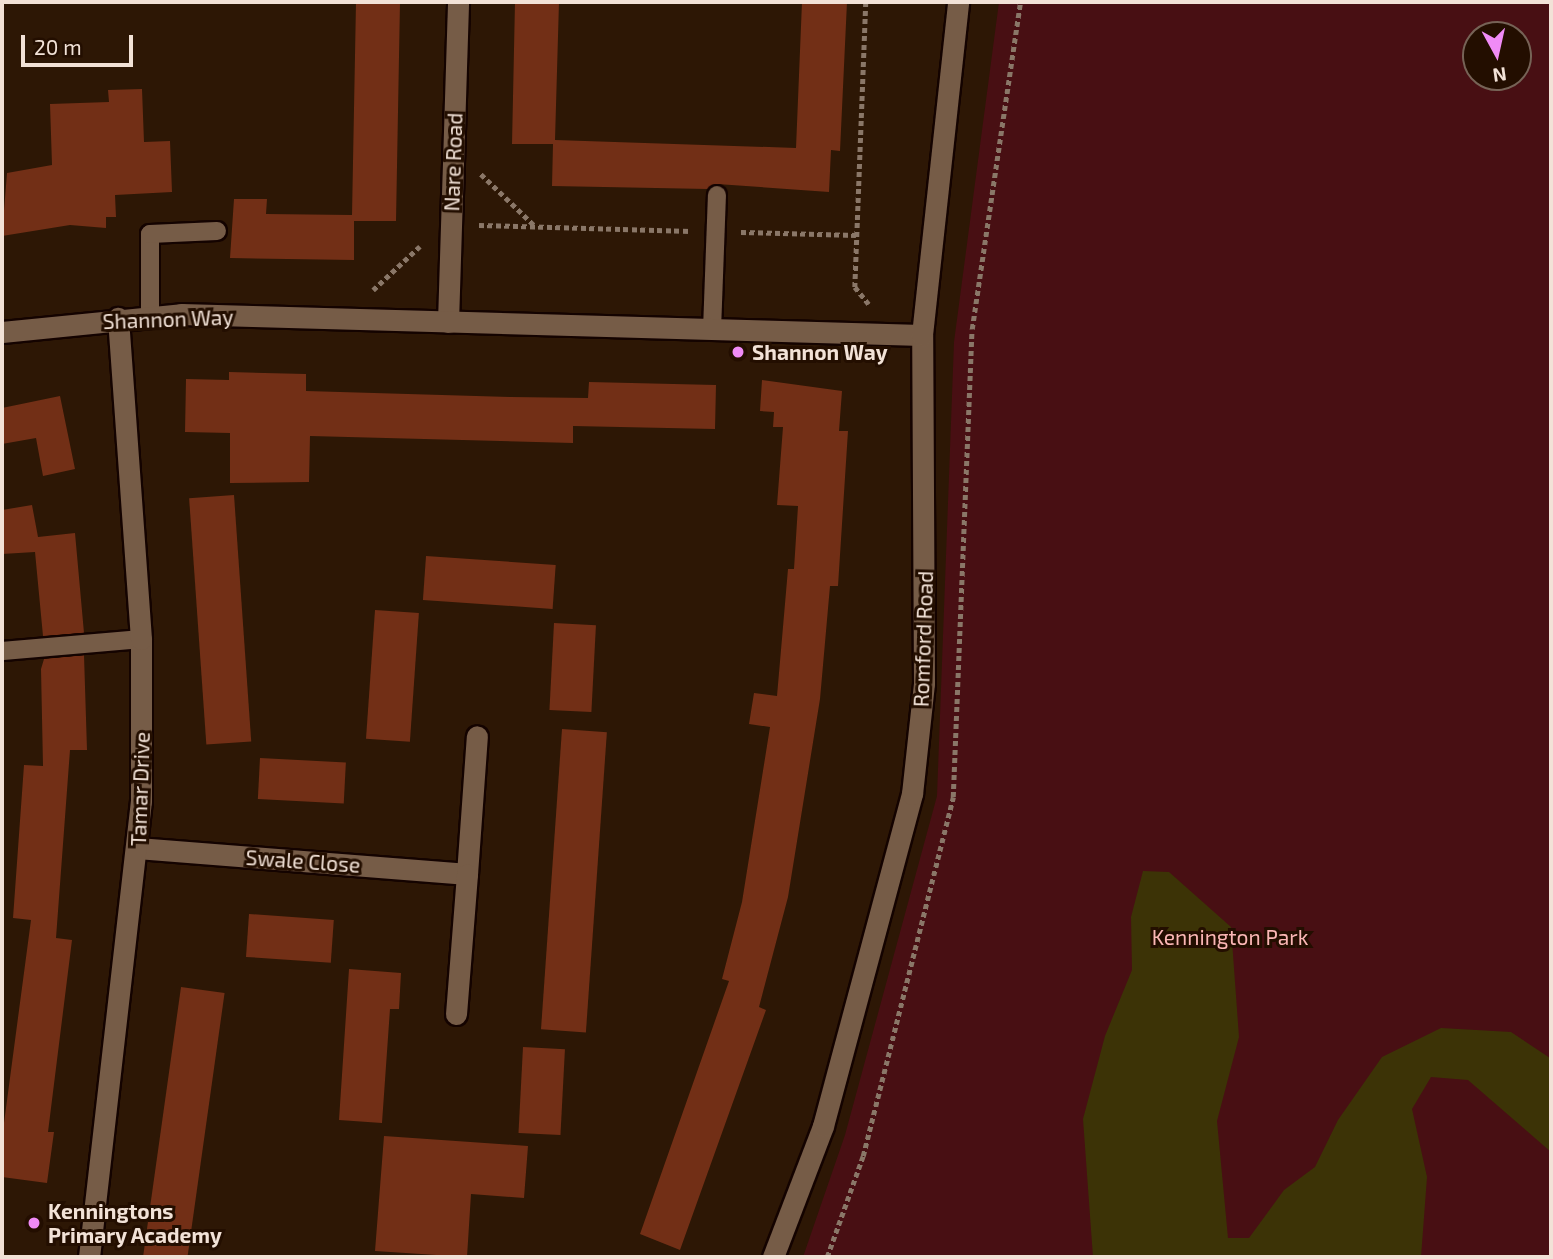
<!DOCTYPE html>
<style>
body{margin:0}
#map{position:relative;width:1553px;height:1259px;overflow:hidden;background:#2d1705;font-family:"Exo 2",sans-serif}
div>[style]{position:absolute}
.green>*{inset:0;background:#480f13}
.water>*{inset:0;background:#3c3306}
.building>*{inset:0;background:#722f16;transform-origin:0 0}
.path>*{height:4.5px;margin-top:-2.25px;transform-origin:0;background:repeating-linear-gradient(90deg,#8a7768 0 5px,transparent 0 8.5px)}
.roads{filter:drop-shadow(2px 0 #140300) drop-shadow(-2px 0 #140300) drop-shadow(0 2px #140300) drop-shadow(0 -2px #140300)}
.service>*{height:18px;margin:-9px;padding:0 9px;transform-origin:9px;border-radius:9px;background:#765c47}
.minor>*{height:21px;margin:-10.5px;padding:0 10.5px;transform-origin:10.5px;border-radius:10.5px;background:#765c47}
.tertiary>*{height:21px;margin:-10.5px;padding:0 10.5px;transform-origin:10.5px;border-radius:10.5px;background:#765c47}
.dots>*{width:19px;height:19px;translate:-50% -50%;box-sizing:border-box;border:4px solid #230e00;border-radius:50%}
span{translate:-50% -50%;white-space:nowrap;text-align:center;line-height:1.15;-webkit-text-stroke:6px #230e00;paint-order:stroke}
.street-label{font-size:21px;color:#f2e2d7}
.poi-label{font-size:21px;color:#f2e2d7;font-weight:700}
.left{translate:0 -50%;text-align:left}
.park-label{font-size:21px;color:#fbb7b5}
.frame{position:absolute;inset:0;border:4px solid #f2e2d7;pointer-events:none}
.north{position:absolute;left:1462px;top:21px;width:70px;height:70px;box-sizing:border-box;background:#230e00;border:2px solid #766356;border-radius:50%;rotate:172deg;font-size:19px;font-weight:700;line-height:28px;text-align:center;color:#f2e2d7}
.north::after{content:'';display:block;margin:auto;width:24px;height:32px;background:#f08bf6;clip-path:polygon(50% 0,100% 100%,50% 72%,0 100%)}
.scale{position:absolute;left:21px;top:35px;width:112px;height:32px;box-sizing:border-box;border:4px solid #f2e2d7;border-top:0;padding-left:9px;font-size:21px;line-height:24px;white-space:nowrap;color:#f2e2d7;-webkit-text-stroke:5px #230e00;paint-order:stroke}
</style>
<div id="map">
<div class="green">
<i style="clip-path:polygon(evenodd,999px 2px,1551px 2px,1551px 1257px,803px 1257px,845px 1135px,937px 796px,954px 342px,999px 2px,1476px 35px,1518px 35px,1518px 77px,1476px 77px,1476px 35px)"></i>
</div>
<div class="water">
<i style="clip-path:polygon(1143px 871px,1169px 872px,1231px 927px,1239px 1037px,1217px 1121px,1228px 1238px,1249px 1238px,1284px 1190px,1315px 1167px,1338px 1120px,1382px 1057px,1441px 1028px,1511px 1032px,1550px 1058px,1551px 1152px,1468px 1080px,1431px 1077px,1412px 1109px,1427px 1177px,1421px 1257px,1093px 1257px,1083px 1119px,1105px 1036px,1132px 970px,1131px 917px)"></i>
</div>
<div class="building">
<i style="clip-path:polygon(356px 2px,400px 2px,396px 221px,354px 221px,354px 260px,230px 258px,234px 199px,267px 199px,266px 214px,352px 215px)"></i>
<i style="clip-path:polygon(515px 2px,559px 2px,555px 140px,796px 148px,802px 2px,847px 2px,840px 151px,831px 150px,829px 192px,717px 184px,708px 189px,552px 186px,553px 144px,512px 144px)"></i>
<i style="clip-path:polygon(142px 89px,144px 142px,170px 141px,172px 192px,115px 195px,116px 217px,106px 217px,106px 228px,70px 225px,2px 236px,7px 173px,52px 165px,50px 104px,109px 102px,108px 90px)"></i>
<i style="clip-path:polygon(229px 372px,306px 374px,306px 391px,511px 397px,588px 398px,589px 382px,716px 385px,715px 429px,573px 426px,573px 443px,310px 436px,309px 482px,230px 483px,230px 433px,185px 432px,186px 379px,229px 380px)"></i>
<i style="clip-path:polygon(762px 380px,842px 391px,839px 431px,848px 431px,838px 586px,830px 586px,820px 699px,788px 897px,759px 1007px,766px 1010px,680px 1250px,640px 1234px,729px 981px,722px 979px,742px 902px,770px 727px,749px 724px,754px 693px,777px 696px,788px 569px,794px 569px,798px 506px,777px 505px,783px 427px,773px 427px,774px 412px,760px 411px)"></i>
<i style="clip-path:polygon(60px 396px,75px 469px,43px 476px,36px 438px,2px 444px,2px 408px)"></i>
<i style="left:234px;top:495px;width:247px;height:45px;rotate:86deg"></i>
<i style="clip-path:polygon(32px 505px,38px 537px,75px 533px,84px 633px,43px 636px,35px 552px,2px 554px,2px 510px)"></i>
<i style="left:426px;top:556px;width:130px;height:44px;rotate:4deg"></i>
<i style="left:375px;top:610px;width:44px;height:129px;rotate:4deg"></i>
<i style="left:554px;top:623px;width:42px;height:87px;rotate:3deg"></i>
<i style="clip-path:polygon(84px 655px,87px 750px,70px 750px,56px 938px,72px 940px,48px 1132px,54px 1132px,47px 1183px,2px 1177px,2px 1138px,31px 920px,13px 918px,24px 765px,43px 766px,41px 669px,44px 659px)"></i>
<i style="left:562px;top:729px;width:45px;height:301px;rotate:4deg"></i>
<i style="left:260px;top:758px;width:86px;height:41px;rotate:3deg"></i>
<i style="left:249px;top:914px;width:85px;height:43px;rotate:4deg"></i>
<i style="clip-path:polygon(349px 969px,401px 973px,399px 1009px,390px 1009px,382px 1123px,339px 1120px)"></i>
<i style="left:181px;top:987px;width:44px;height:272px;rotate:8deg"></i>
<i style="left:523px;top:1047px;width:42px;height:86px;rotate:3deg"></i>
<i style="clip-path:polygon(384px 1136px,528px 1146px,524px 1198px,471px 1194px,467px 1257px,375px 1251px)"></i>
</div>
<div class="path">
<i style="left:866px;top:2px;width:285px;rotate:92.2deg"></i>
<i style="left:855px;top:287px;width:22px;rotate:51deg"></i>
<i style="left:481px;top:174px;width:75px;rotate:43.9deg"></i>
<i style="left:479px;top:225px;width:212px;rotate:1.6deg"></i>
<i style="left:741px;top:232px;width:115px;rotate:1.5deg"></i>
<i style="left:373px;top:290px;width:64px;rotate:-43.1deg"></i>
<i style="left:827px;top:1257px;width:107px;rotate:-70.4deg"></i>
<i style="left:863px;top:1156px;width:370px;rotate:-75.9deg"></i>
<i style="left:953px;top:797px;width:468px;rotate:-87.7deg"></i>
<i style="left:972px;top:329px;width:331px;rotate:-81.6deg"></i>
</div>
<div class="roads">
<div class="service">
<i style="left:150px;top:316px;width:82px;rotate:-90deg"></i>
<i style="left:150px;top:234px;width:67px;rotate:-2.6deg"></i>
<i style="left:712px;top:330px;width:135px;rotate:-87.9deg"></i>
<i style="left:2px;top:651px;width:140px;rotate:-4.9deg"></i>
</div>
<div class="minor">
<i style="left:448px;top:322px;width:320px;rotate:-88.2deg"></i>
<i style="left:2px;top:332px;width:180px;rotate:-5.7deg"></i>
<i style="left:181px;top:314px;width:741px;rotate:1.62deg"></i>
<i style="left:138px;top:848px;width:330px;rotate:4.5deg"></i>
<i style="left:467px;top:874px;width:138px;rotate:-85.9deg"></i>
<i style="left:456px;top:1014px;width:140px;rotate:-85.5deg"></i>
<i style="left:89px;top:1257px;width:459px;rotate:-83.5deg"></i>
<i style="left:141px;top:801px;width:162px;rotate:-90deg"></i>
<i style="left:141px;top:639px;width:322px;rotate:-94.1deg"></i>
</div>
<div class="tertiary">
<i style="left:773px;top:1257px;width:140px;rotate:-69.1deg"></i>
<i style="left:823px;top:1126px;width:344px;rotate:-75deg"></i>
<i style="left:912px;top:794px;width:112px;rotate:-83.8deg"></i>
<i style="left:924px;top:683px;width:348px;rotate:-90.3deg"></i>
<i style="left:922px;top:335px;width:335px;rotate:-83.8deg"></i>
</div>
</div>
<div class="dots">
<i style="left:738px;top:352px;background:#f08bf6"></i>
<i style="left:34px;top:1223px;background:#f08bf6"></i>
</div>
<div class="street-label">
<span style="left:453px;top:162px;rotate:-88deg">Nare Road</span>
<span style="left:168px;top:319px;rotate:-2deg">Shannon Way</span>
<span style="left:923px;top:639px;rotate:-88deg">Romford Road</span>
<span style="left:140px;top:789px;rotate:-88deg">Tamar Drive</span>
<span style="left:303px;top:861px;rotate:4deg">Swale Close</span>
</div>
<div class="poi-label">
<span class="left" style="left:752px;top:352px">Shannon Way</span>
<span class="left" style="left:48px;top:1223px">Kenningtons<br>Primary Academy</span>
</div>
<div class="park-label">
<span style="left:1230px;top:937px">Kennington Park</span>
</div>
<div class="frame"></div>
<div class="north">N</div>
<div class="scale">20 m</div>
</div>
